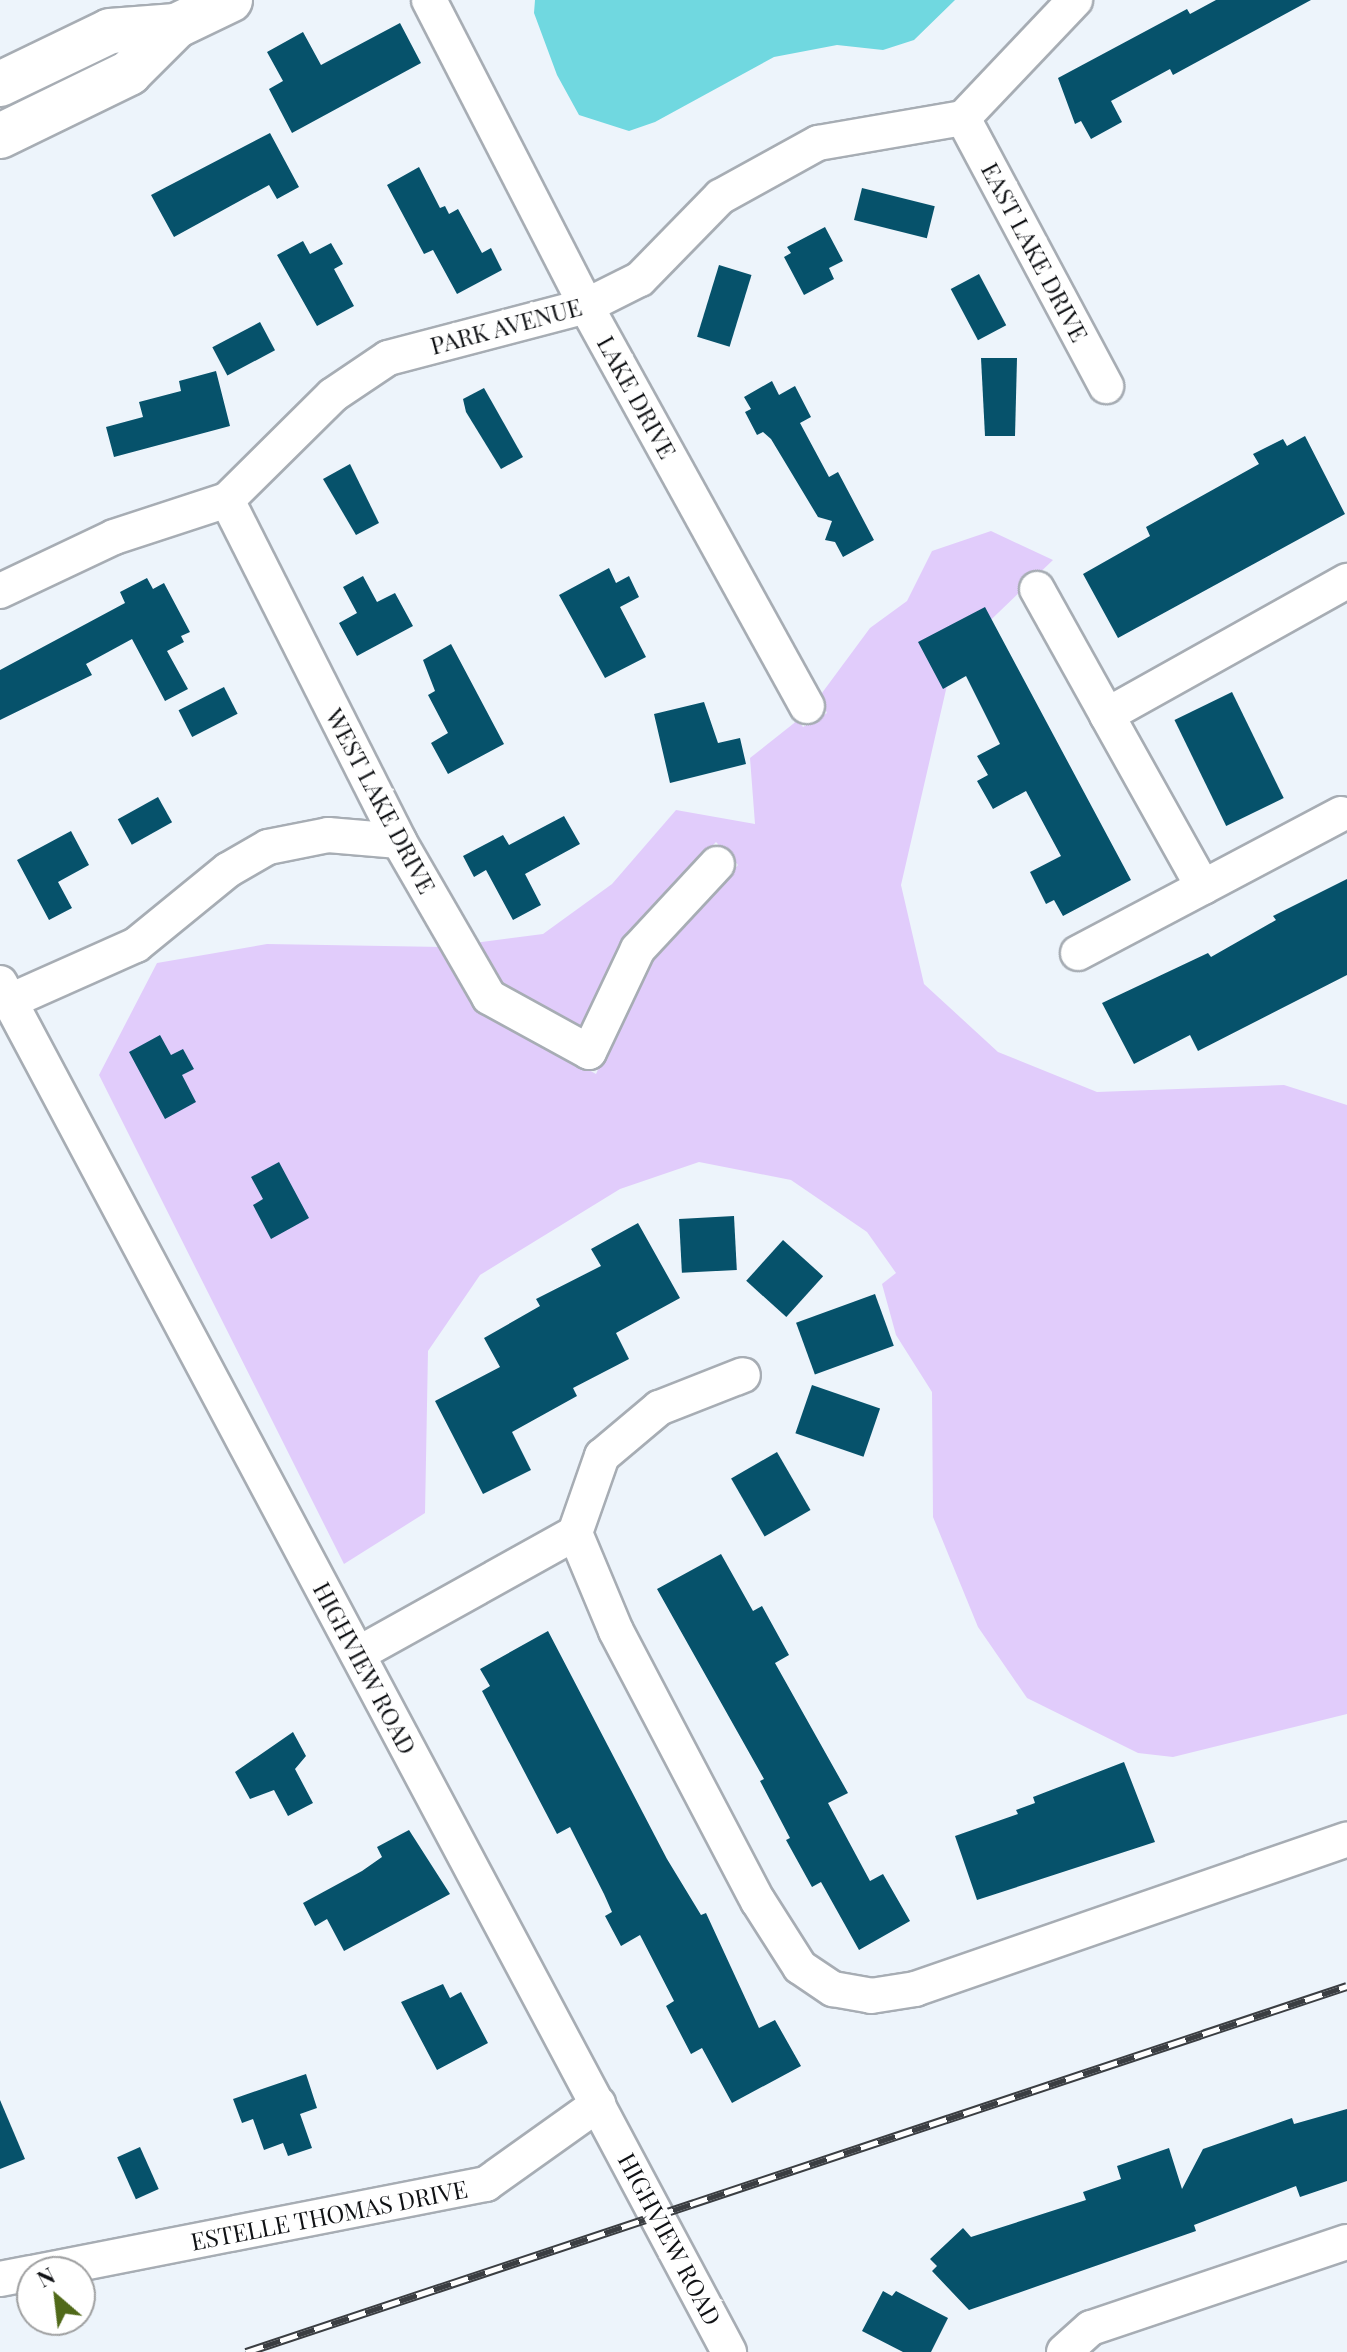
<!DOCTYPE html>
<style>
body{margin:0}
#map{position:relative;width:1347px;height:2352px;overflow:hidden;background:#edf4fb;font-family:"Playfair Display",serif}
div>[style]{position:absolute}
.green>*{inset:0;background:#e1ccfb}
.water>*{inset:0;background:#70d8e0}
.building>*{inset:0;background:#06526b;transform-origin:0 0}
.roads{filter:drop-shadow(2px 0 #a7adb4) drop-shadow(-2px 0 #a7adb4) drop-shadow(0 2px #a7adb4) drop-shadow(0 -2px #a7adb4)}
.minor>*{height:34px;margin:-17px;padding:0 17px;transform-origin:17px;border-radius:17px;background:#fff}
.major>*{height:44px;margin:-22px;padding:0 22px;transform-origin:22px;border-radius:22px;background:#fff}
.rail>*{height:9px;margin-top:-4.5px;transform-origin:0;background:repeating-linear-gradient(90deg,#fff 0 18px,#3b3e42 0 36px);box-sizing:border-box;border-block:2px solid #3b3e42}
span{translate:-50% -50%;white-space:nowrap;text-align:center;line-height:1.15;-webkit-text-stroke:8px #fff;paint-order:stroke}
.street-label{font-size:24px;color:#101215}
.north{position:absolute;left:16px;top:2256px;width:80px;height:80px;box-sizing:border-box;background:#fff;border:2px solid #9fa0a1;border-radius:50%;rotate:332deg;font-size:22px;font-weight:700;line-height:32px;text-align:center;color:#101215}
.north::after{content:'';display:block;margin:auto;width:28px;height:36px;background:#506919;clip-path:polygon(50% 0,100% 100%,50% 72%,0 100%)}
</style>
<div id="map">
<div class="green">
<i style="clip-path:polygon(991px 531px,1053px 560px,973px 637px,948px 681px,901px 885px,924px 984px,998px 1052px,1097px 1092px,1284px 1085px,1347px 1105px,1347px 1714px,1173px 1757px,1138px 1753px,1027px 1698px,978px 1627px,933px 1517px,932px 1392px,896px 1335px,882px 1284px,896px 1273px,867px 1232px,791px 1180px,699px 1162px,620px 1189px,480px 1275px,428px 1351px,425px 1513px,344px 1564px,99px 1075px,157px 963px,267px 944px,443px 947px,484px 1012px,596px 1074px,650px 959px,738px 865px,716px 842px,627px 937px,582px 1031px,500px 986px,474px 943px,543px 934px,612px 884px,676px 810px,755px 824px,750px 758px,798px 720px,803px 727px,827px 713px,819px 697px,870px 628px,907px 601px,932px 551px)"></i>
</div>
<div class="water">
<i style="clip-path:polygon(535px 0,955px 0,914px 40px,883px 50px,837px 45px,774px 57px,655px 122px,629px 131px,579px 115px,557px 75px,534px 13px)"></i>
</div>
<div class="building">
<i style="clip-path:polygon(1216px 0,1311px 0,1173px 75px,1170px 69px,1111px 101px,1122px 122px,1091px 139px,1081px 121px,1075px 124px,1058px 78px,1187px 9px,1190px 14px)"></i>
<i style="clip-path:polygon(400px 23px,421px 63px,292px 133px,269px 89px,283px 81px,267px 52px,303px 32px,321px 65px)"></i>
<i style="clip-path:polygon(270px 133px,299px 187px,277px 199px,269px 185px,174px 237px,151px 195px)"></i>
<i style="clip-path:polygon(419px 167px,440px 208px,445px 206px,449px 214px,458px 209px,482px 253px,491px 248px,502px 270px,457px 294px,433px 250px,424px 254px,387px 185px)"></i>
<i style="left:862px;top:188px;width:75px;height:33px;rotate:14deg"></i>
<i style="clip-path:polygon(825px 227px,843px 261px,829px 268px,834px 279px,804px 295px,784px 257px,791px 253px,787px 247px)"></i>
<i style="clip-path:polygon(303px 241px,310px 254px,331px 243px,343px 264px,334px 269px,354px 306px,317px 326px,277px 255px)"></i>
<i style="left:719px;top:265px;width:34px;height:75px;rotate:17deg"></i>
<i style="left:979px;top:274px;width:58px;height:32px;rotate:62deg"></i>
<i style="left:260px;top:322px;width:32px;height:54px;rotate:62deg"></i>
<i style="clip-path:polygon(981px 358px,1017px 358px,1015px 436px,985px 436px)"></i>
<i style="clip-path:polygon(216px 371px,230px 426px,114px 457px,106px 427px,143px 417px,139px 402px,181px 391px,179px 381px)"></i>
<i style="clip-path:polygon(772px 381px,779px 395px,795px 386px,811px 417px,800px 423px,829px 477px,838px 472px,874px 540px,843px 557px,835px 542px,825px 540px,832px 521px,818px 517px,771px 439px,763px 432px,757px 435px,745px 412px,751px 409px,744px 397px)"></i>
<i style="clip-path:polygon(484px 388px,523px 457px,501px 469px,466px 412px,463px 399px)"></i>
<i style="clip-path:polygon(1305px 436px,1345px 514px,1118px 638px,1083px 574px,1150px 536px,1146px 527px,1259px 464px,1253px 454px,1283px 439px,1287px 446px)"></i>
<i style="clip-path:polygon(350px 464px,379px 523px,356px 535px,323px 479px)"></i>
<i style="clip-path:polygon(609px 568px,616px 583px,629px 576px,639px 597px,620px 607px,646px 657px,605px 678px,559px 595px)"></i>
<i style="clip-path:polygon(363px 576px,377px 602px,395px 593px,413px 626px,357px 656px,339px 623px,357px 613px,343px 587px)"></i>
<i style="clip-path:polygon(147px 578px,153px 589px,164px 583px,190px 632px,181px 636px,184px 642px,167px 651px,188px 689px,165px 701px,132px 639px,86px 664px,92px 675px,0 720px,0 670px,125px 603px,120px 592px)"></i>
<i style="clip-path:polygon(985px 607px,1131px 880px,1063px 916px,1054px 900px,1046px 904px,1030px 872px,1061px 856px,1026px 791px,993px 809px,977px 781px,988px 775px,977px 756px,1000px 744px,966px 676px,943px 689px,918px 642px)"></i>
<i style="clip-path:polygon(451px 644px,504px 744px,448px 774px,431px 743px,448px 733px,428px 695px,435px 691px,423px 660px)"></i>
<i style="left:224px;top:687px;width:30px;height:51px;rotate:63deg"></i>
<i style="left:1232px;top:692px;width:118px;height:64px;rotate:64deg"></i>
<i style="clip-path:polygon(704px 702px,718px 743px,740px 738px,746px 764px,670px 783px,654px 714px)"></i>
<i style="left:158px;top:797px;width:29px;height:46px;rotate:61deg"></i>
<i style="clip-path:polygon(564px 816px,580px 844px,525px 874px,541px 905px,513px 920px,486px 870px,474px 877px,463px 856px,503px 835px,509px 845px)"></i>
<i style="clip-path:polygon(71px 831px,89px 865px,58px 882px,72px 908px,49px 920px,17px 860px)"></i>
<i style="clip-path:polygon(1347px 879px,1347px 975px,1198px 1051px,1190px 1035px,1134px 1064px,1102px 1003px,1208px 953px,1211px 957px,1276px 920px,1273px 916px)"></i>
<i style="clip-path:polygon(160px 1035px,171px 1055px,183px 1049px,194px 1069px,182px 1075px,196px 1102px,165px 1119px,129px 1052px)"></i>
<i style="clip-path:polygon(279px 1162px,309px 1218px,271px 1239px,253px 1205px,263px 1199px,251px 1177px)"></i>
<i style="left:734px;top:1216px;width:54px;height:55px;rotate:87deg"></i>
<i style="clip-path:polygon(638px 1223px,680px 1298px,616px 1333px,629px 1359px,573px 1388px,577px 1396px,512px 1432px,531px 1470px,483px 1494px,435px 1401px,500px 1367px,484px 1338px,540px 1306px,536px 1299px,601px 1266px,591px 1249px)"></i>
<i style="left:783px;top:1240px;width:54px;height:55px;rotate:42deg"></i>
<i style="left:875px;top:1294px;width:55px;height:84px;rotate:70deg"></i>
<i style="left:812px;top:1385px;width:72px;height:51px;rotate:19deg"></i>
<i style="left:777px;top:1452px;width:67px;height:53px;rotate:60deg"></i>
<i style="clip-path:polygon(721px 1554px,753px 1611px,762px 1606px,789px 1655px,775px 1663px,848px 1793px,828px 1803px,870px 1881px,883px 1874px,910px 1921px,859px 1950px,821px 1882px,812px 1887px,786px 1840px,790px 1838px,760px 1781px,764px 1779px,657px 1589px)"></i>
<i style="clip-path:polygon(548px 1631px,667px 1859px,701px 1915px,706px 1913px,759px 2028px,775px 2020px,801px 2066px,732px 2103px,702px 2048px,691px 2054px,666px 2006px,674px 2001px,640px 1935px,621px 1946px,605px 1916px,612px 1912px,604px 1894px,570px 1827px,557px 1834px,482px 1691px,490px 1686px,480px 1669px)"></i>
<i style="clip-path:polygon(293px 1732px,306px 1756px,295px 1769px,313px 1803px,288px 1816px,274px 1790px,250px 1799px,235px 1772px)"></i>
<i style="clip-path:polygon(1124px 1762px,1155px 1842px,977px 1900px,955px 1836px,1018px 1814px,1016px 1810px,1035px 1803px,1033px 1797px)"></i>
<i style="clip-path:polygon(409px 1830px,450px 1894px,344px 1951px,327px 1919px,315px 1926px,303px 1903px,362px 1871px,382px 1857px,377px 1847px)"></i>
<i style="clip-path:polygon(443px 1984px,450px 1998px,461px 1992px,488px 2043px,437px 2070px,401px 2002px)"></i>
<i style="clip-path:polygon(306px 2074px,317px 2108px,300px 2114px,312px 2148px,288px 2156px,283px 2143px,264px 2150px,253px 2119px,242px 2123px,233px 2099px)"></i>
<i style="clip-path:polygon(0 2100px,25px 2159px,0 2169px)"></i>
<i style="clip-path:polygon(1347px 2109px,1347px 2181px,1300px 2197px,1296px 2186px,1194px 2225px,1196px 2231px,969px 2310px,932px 2271px,937px 2266px,930px 2259px,963px 2228px,971px 2237px,1086px 2200px,1083px 2192px,1121px 2179px,1117px 2166px,1169px 2148px,1182px 2189px,1203px 2149px,1292px 2118px,1294px 2124px)"></i>
<i style="left:140px;top:2147px;width:46px;height:25px;rotate:66deg"></i>
<i style="clip-path:polygon(883px 2291px,892px 2296px,896px 2291px,948px 2318px,931px 2352px,903px 2352px,862px 2331px)"></i>
</div>
<div class="roads">
<div class="minor">
<i style="left:429px;top:0;width:344px;rotate:62.8deg"></i>
<i style="left:586px;top:306px;width:457px;rotate:61.1deg"></i>
<i style="left:963px;top:118px;width:304px;rotate:61.9deg"></i>
<i style="left:227px;top:500px;width:382px;rotate:63.2deg"></i>
<i style="left:399px;top:841px;width:180px;rotate:60deg"></i>
<i style="left:489px;top:997px;width:114px;rotate:28.8deg"></i>
<i style="left:589px;top:1052px;width:114px;rotate:-64.6deg"></i>
<i style="left:638px;top:949px;width:116px;rotate:-47.1deg"></i>
<i style="left:1037px;top:589px;width:144px;rotate:60.9deg"></i>
<i style="left:0;top:591px;width:126px;rotate:-25.3deg"></i>
<i style="left:114px;top:537px;width:119px;rotate:-18.1deg"></i>
<i style="left:227px;top:500px;width:149px;rotate:-44.7deg"></i>
<i style="left:333px;top:395px;width:66px;rotate:-33.9deg"></i>
<i style="left:388px;top:358px;width:205px;rotate:-14.7deg"></i>
<i style="left:586px;top:306px;width:60px;rotate:-26.6deg"></i>
<i style="left:640px;top:279px;width:115px;rotate:-45.7deg"></i>
<i style="left:720px;top:197px;width:112px;rotate:-28.9deg"></i>
<i style="left:818px;top:143px;width:147px;rotate:-9.8deg"></i>
<i style="left:963px;top:118px;width:163px;rotate:-46.5deg"></i>
<i style="left:1341px;top:814px;width:156px;rotate:152.1deg"></i>
<i style="left:1203px;top:887px;width:197px;rotate:-119.2deg"></i>
<i style="left:1107px;top:715px;width:275px;rotate:-29.2deg"></i>
<i style="left:1078px;top:953px;width:141px;rotate:-27.8deg"></i>
<i style="left:0;top:983px;width:1551px;rotate:61.96deg"></i>
<i style="left:10px;top:1001px;width:138px;rotate:-24deg"></i>
<i style="left:136px;top:945px;width:119px;rotate:-39.2deg"></i>
<i style="left:228px;top:870px;width:46px;rotate:-29.9deg"></i>
<i style="left:268px;top:847px;width:61px;rotate:-11.3deg"></i>
<i style="left:328px;top:835px;width:71px;rotate:4.8deg"></i>
<i style="left:575px;top:1533px;width:106px;rotate:67.3deg"></i>
<i style="left:616px;top:1631px;width:305px;rotate:62.3deg"></i>
<i style="left:758px;top:1901px;width:78px;rotate:57.5deg"></i>
<i style="left:800px;top:1967px;width:40px;rotate:34deg"></i>
<i style="left:833px;top:1989px;width:39px;rotate:10deg"></i>
<i style="left:871px;top:1996px;width:45px;rotate:-9deg"></i>
<i style="left:915px;top:1989px;width:457px;rotate:-19.1deg"></i>
<i style="left:358px;top:1654px;width:248px;rotate:-29.1deg"></i>
<i style="left:575px;top:1533px;width:82px;rotate:-70.7deg"></i>
<i style="left:602px;top:1456px;width:75px;rotate:-40.1deg"></i>
<i style="left:659px;top:1408px;width:90px;rotate:-21.4deg"></i>
<i style="left:37px;top:2272px;width:458px;rotate:-11.1deg"></i>
<i style="left:486px;top:2184px;width:138px;rotate:-35.5deg"></i>
<i style="left:0;top:2279px;width:33px;rotate:-11deg"></i>
<i style="left:1064px;top:2352px;width:36px;rotate:-42deg"></i>
<i style="left:1091px;top:2328px;width:270px;rotate:-18.6deg"></i>
</div>
<div class="major">
<i style="left:0;top:84px;width:122px;rotate:-25.7deg"></i>
<i style="left:110px;top:31px;width:66px;rotate:-4.3deg"></i>
<i style="left:0;top:136px;width:144px;rotate:-26deg"></i>
<i style="left:129px;top:73px;width:66px;rotate:-45deg"></i>
<i style="left:176px;top:26px;width:60px;rotate:-25.7deg"></i>
</div>
</div>
<div class="rail">
<i style="left:246px;top:2352px;width:1160px;rotate:-18.39deg"></i>
</div>
<div class="street-label">
<span style="left:1035px;top:252px;rotate:62deg">EAST LAKE DRIVE</span>
<span style="left:506px;top:326px;rotate:-15deg">PARK AVENUE</span>
<span style="left:637px;top:397px;rotate:61deg">LAKE DRIVE</span>
<span style="left:381px;top:801px;rotate:62deg">WEST LAKE DRIVE</span>
<span style="left:365px;top:1668px;rotate:62deg">HIGHVIEW ROAD</span>
<span style="left:329px;top:2215px;rotate:-11deg">ESTELLE THOMAS DRIVE</span>
<span style="left:670px;top:2239px;rotate:62deg">HIGHVIEW ROAD</span>
</div>
<div class="north">N</div>
</div>
